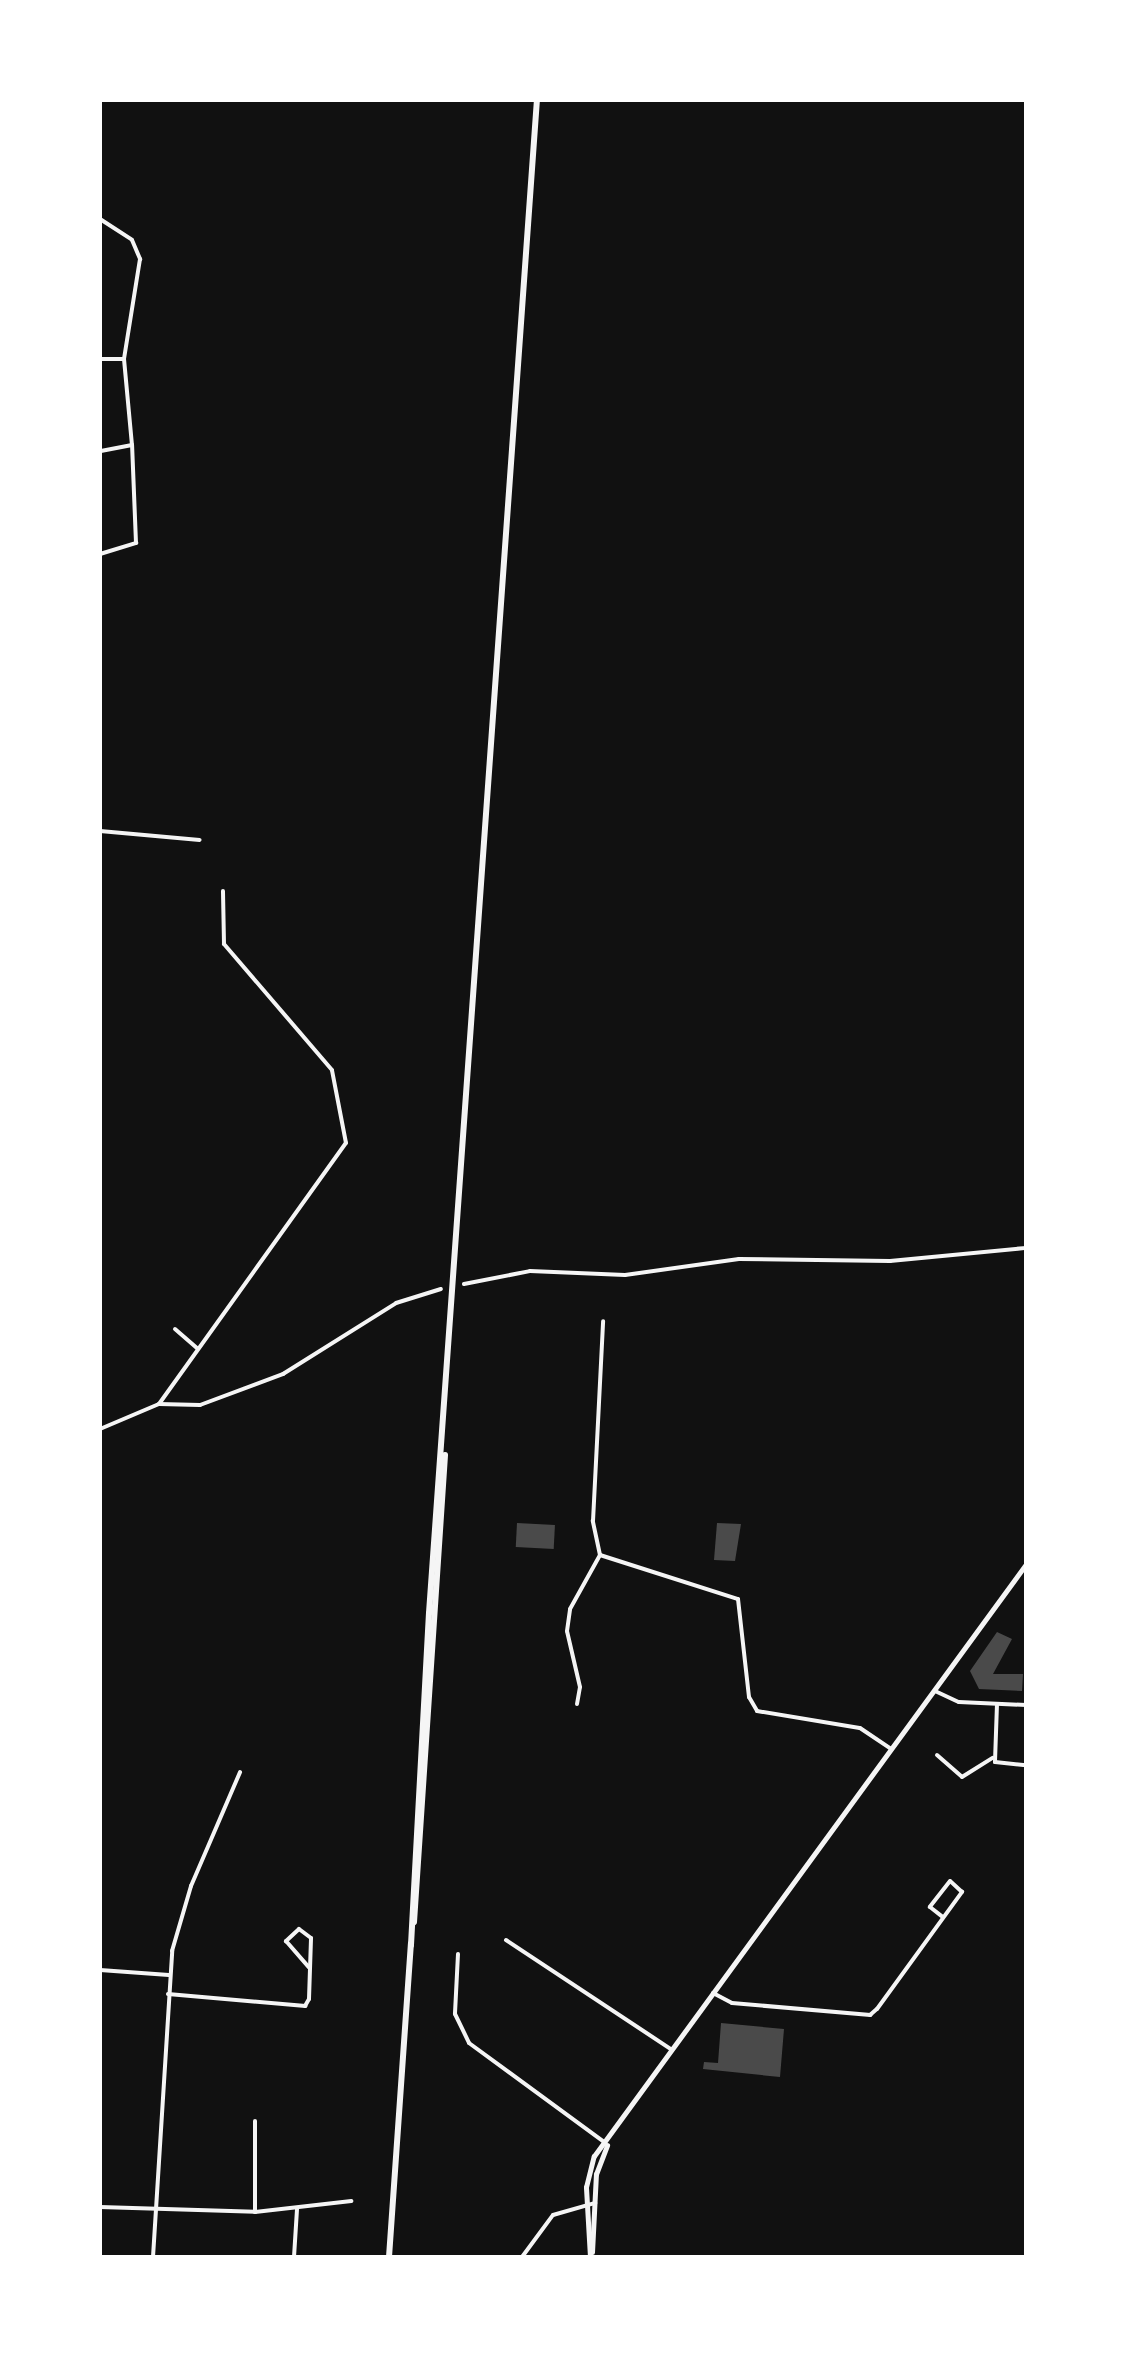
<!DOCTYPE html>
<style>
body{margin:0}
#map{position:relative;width:1126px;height:2357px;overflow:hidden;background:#111;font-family:Quicksand,sans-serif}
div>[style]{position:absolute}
.building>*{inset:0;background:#4a4a4a;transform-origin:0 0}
.minor>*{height:4px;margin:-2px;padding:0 2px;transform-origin:2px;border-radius:2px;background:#f5f5f5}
.tertiary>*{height:5px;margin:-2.5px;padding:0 2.5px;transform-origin:2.5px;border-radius:2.5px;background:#f5f5f5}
.primary>*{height:6px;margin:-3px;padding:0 3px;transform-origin:3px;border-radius:3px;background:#f5f5f5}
span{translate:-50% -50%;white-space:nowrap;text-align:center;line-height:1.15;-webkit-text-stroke:10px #fff;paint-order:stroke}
.frame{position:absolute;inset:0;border:102px solid #fff;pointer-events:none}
</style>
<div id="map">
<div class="building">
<i style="left:517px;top:1523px;width:38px;height:24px;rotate:3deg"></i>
<i style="clip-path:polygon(717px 1523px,741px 1524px,735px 1561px,714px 1560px)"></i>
<i style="clip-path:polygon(997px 1632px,1012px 1639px,993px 1674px,1023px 1674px,1022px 1691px,979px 1689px,970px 1671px)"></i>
<i style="clip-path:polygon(721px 2023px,784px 2029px,780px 2077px,703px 2069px,704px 2062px,718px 2063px)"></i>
</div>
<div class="minor">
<i style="left:100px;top:219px;width:38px;rotate:33deg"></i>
<i style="left:132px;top:240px;width:21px;rotate:67deg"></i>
<i style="left:140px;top:259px;width:101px;rotate:99.1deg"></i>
<i style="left:100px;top:359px;width:24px"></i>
<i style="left:124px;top:359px;width:86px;rotate:84.7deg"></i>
<i style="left:132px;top:445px;width:33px;rotate:169deg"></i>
<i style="left:100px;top:554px;width:38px;rotate:-17deg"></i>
<i style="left:136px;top:543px;width:98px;rotate:-92.3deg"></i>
<i style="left:100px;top:831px;width:100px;rotate:5.1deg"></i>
<i style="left:464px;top:1284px;width:67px;rotate:-11.1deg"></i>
<i style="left:530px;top:1271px;width:95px;rotate:2.4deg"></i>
<i style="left:625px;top:1275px;width:115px;rotate:-8deg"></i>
<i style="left:739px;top:1259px;width:151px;rotate:0.8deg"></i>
<i style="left:890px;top:1261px;width:137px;rotate:-5.5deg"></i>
<i style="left:175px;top:1329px;width:29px;rotate:41deg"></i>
<i style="left:159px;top:1404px;width:41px;rotate:1.4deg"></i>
<i style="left:200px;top:1405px;width:89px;rotate:-20.5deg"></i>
<i style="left:283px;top:1374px;width:133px;rotate:-32.1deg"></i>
<i style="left:396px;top:1303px;width:47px;rotate:-17.3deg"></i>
<i style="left:100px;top:1429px;width:64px;rotate:-23deg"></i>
<i style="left:159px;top:1404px;width:321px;rotate:-54.4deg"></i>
<i style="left:346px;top:1143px;width:74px;rotate:-100.9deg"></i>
<i style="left:332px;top:1070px;width:166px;rotate:-130.6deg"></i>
<i style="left:224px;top:944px;width:53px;rotate:-91.1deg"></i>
<i style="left:600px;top:1555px;width:145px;rotate:17.7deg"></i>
<i style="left:738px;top:1599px;width:99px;rotate:83.6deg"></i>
<i style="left:749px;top:1697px;width:16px;rotate:60deg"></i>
<i style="left:757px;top:1711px;width:104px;rotate:9.4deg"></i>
<i style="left:860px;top:1728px;width:37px;rotate:34deg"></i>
<i style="left:935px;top:1691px;width:26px;rotate:25deg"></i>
<i style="left:959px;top:1702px;width:67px;rotate:2.6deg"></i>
<i style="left:577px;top:1704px;width:17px;rotate:-80deg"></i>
<i style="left:580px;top:1687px;width:57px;rotate:-103.1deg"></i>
<i style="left:567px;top:1631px;width:22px;rotate:-82deg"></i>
<i style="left:570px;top:1609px;width:62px;rotate:-60.9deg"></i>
<i style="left:600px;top:1555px;width:35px;rotate:-102deg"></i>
<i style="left:593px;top:1521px;width:200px;rotate:-87.1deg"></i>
<i style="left:997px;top:1704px;width:58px;rotate:92deg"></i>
<i style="left:995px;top:1762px;width:31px;rotate:6deg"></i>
<i style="left:937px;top:1755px;width:33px;rotate:41deg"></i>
<i style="left:962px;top:1777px;width:36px;rotate:-32deg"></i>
<i style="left:506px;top:1940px;width:199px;rotate:33.5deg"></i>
<i style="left:458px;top:1954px;width:60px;rotate:92.9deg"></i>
<i style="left:455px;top:2014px;width:32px;rotate:64deg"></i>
<i style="left:469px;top:2043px;width:166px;rotate:36.2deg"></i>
<i style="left:100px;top:1970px;width:69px;rotate:4.1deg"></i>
<i style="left:713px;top:1993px;width:21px;rotate:28deg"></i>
<i style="left:732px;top:2003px;width:139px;rotate:5deg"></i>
<i style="left:870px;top:2015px;width:9px;rotate:-41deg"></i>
<i style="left:877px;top:2009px;width:145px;rotate:-54deg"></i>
<i style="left:962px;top:1892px;width:16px;rotate:-137deg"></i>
<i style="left:950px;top:1881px;width:33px;rotate:128deg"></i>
<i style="left:930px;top:1907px;width:16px;rotate:38deg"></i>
<i style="left:168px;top:1994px;width:138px;rotate:5deg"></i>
<i style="left:305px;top:2006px;width:8px;rotate:-60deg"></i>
<i style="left:309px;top:1999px;width:61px;rotate:-88.1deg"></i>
<i style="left:311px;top:1938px;width:15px;rotate:-143deg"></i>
<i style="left:299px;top:1929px;width:18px;rotate:137deg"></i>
<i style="left:286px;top:1941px;width:35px;rotate:49deg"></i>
<i style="left:255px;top:2121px;width:91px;rotate:90deg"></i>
<i style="left:255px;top:2212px;width:97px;rotate:-6.5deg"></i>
<i style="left:100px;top:2207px;width:155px;rotate:1.8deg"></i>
<i style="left:153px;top:2257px;width:307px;rotate:-86.4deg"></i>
<i style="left:172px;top:1951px;width:68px;rotate:-73.7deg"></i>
<i style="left:191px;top:1886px;width:124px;rotate:-66.7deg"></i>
<i style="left:294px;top:2257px;width:48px;rotate:-86.4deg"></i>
<i style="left:522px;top:2257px;width:52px;rotate:-53.6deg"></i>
<i style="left:553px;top:2215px;width:44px;rotate:-15.9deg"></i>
</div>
<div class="tertiary">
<i style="left:592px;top:2252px;width:78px;rotate:-87.1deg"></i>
<i style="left:596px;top:2174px;width:31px;rotate:-69deg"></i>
<i style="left:590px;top:2257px;width:70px;rotate:-93.3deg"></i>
<i style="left:586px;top:2187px;width:32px;rotate:-76deg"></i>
<i style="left:594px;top:2156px;width:733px;rotate:-53.88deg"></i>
</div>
<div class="primary">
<i style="left:414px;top:1922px;width:468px;rotate:-86.2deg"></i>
<i style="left:411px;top:1945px;width:332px;rotate:-86.9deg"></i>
<i style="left:429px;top:1613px;width:1517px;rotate:-85.92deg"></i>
<i style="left:389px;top:2257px;width:314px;rotate:-86deg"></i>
</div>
<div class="frame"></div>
</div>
